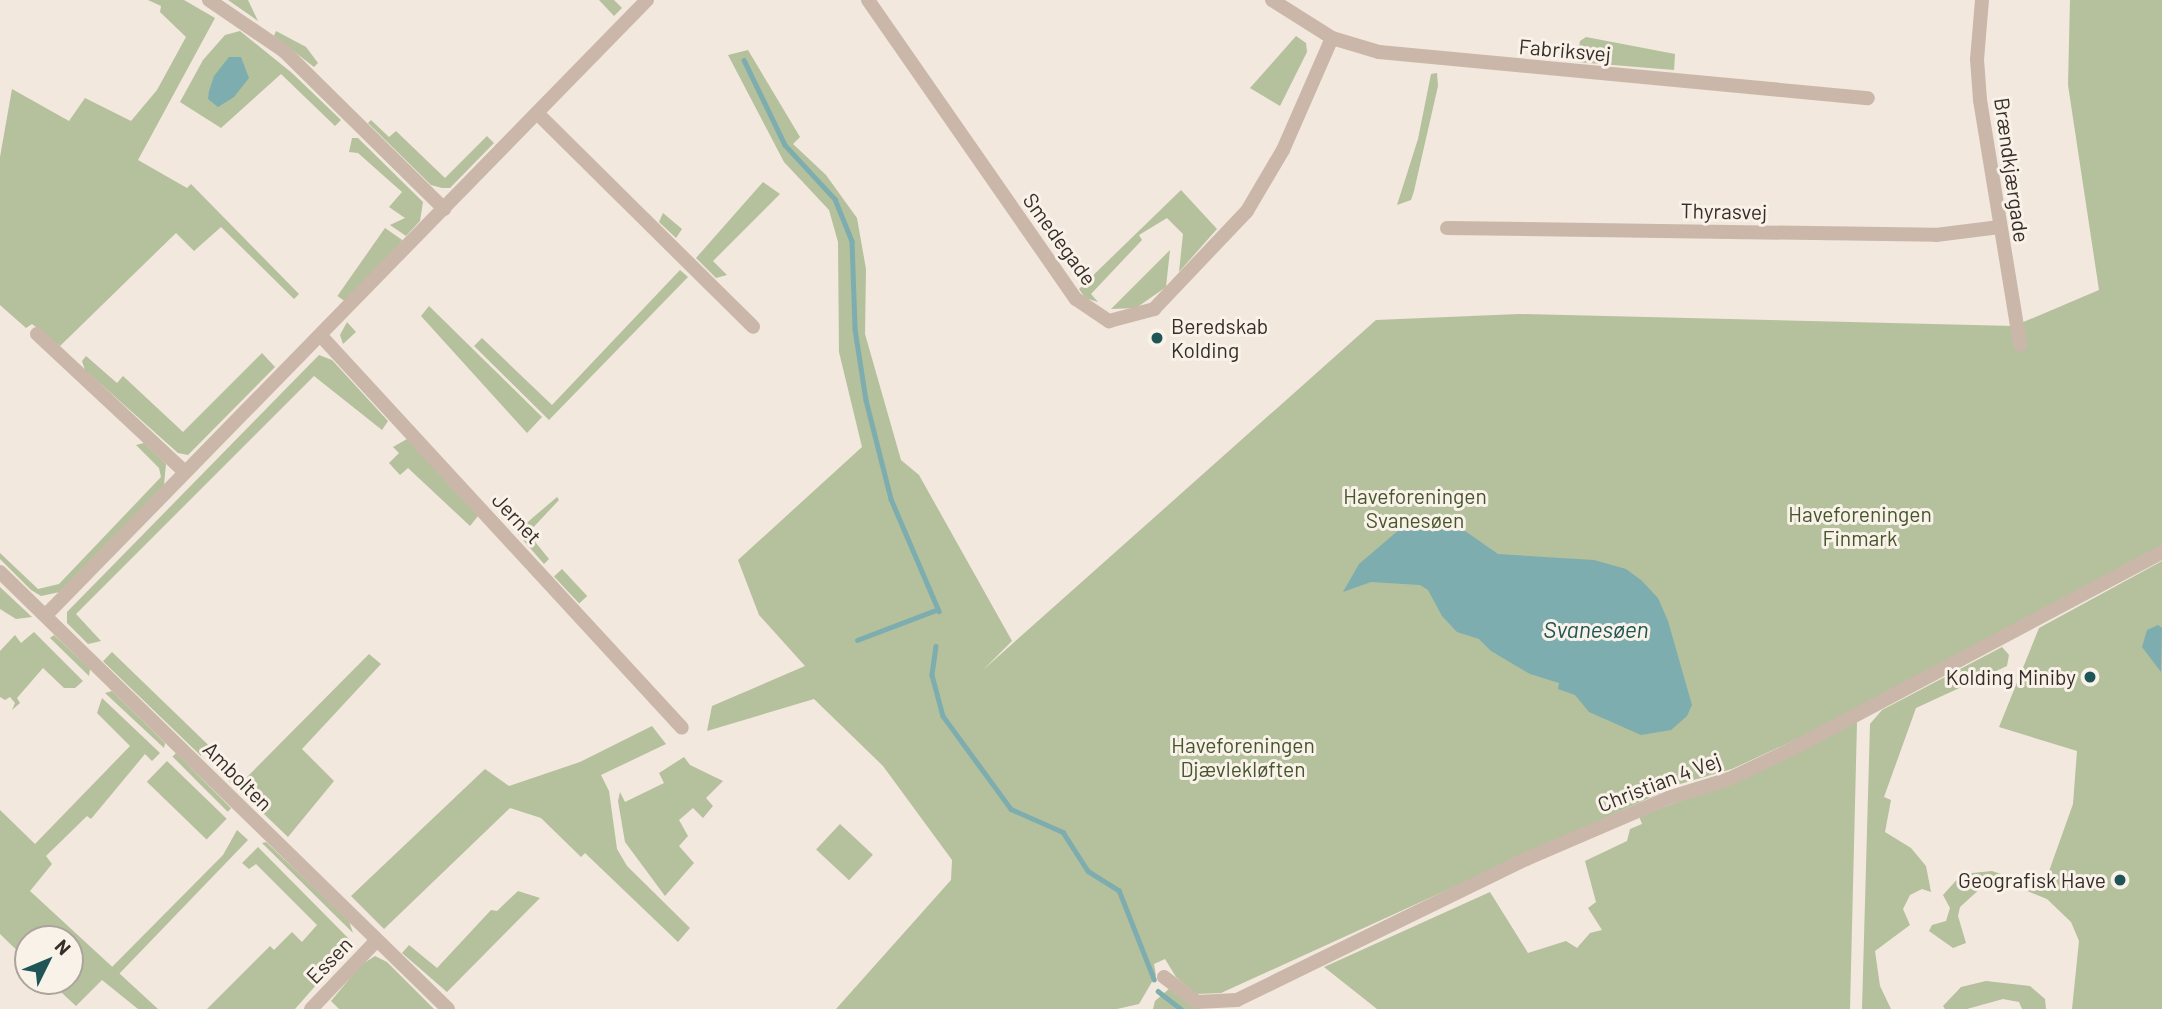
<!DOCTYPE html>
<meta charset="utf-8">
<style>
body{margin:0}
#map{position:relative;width:2162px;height:1009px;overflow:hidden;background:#f2e8dd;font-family:Barlow,sans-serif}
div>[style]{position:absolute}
.green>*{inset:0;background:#b5c09d;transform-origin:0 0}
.water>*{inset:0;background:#7dadae}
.stream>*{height:4.5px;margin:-2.25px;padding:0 2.25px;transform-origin:2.25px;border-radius:2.25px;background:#7dadae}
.minor>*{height:14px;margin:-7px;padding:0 7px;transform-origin:7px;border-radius:7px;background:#cab7a9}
.dots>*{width:19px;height:19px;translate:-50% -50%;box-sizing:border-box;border:4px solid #f9f2e9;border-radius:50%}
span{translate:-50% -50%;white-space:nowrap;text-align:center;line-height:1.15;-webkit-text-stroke:6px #f9f2e9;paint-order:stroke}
.street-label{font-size:21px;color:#372d29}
.poi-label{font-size:21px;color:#372d29}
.left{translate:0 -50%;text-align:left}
.right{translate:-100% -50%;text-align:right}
.park-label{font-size:21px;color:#47552d}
.water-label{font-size:23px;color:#1f5557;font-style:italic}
.north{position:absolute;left:14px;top:925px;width:70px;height:70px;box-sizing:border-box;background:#f9f2e9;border:2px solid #aba39c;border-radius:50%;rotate:47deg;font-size:19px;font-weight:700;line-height:28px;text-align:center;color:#372d29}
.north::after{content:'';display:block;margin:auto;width:24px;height:32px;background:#1f5557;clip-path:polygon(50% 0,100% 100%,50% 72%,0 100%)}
</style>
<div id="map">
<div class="green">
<i style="clip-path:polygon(148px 0,184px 0,215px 18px,138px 160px,187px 188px,191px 184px,299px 294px,294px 299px,221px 227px,194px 251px,176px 233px,60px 346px,32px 324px,26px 328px,0 305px,0 157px,12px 89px,69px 121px,85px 98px,131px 121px,157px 90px,186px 37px,160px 12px,161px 6px)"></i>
<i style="clip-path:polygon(228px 0,248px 0,258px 21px)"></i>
<i style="clip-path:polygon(599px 0,614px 0,622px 8px,614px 16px)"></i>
<i style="clip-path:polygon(2070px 0,2162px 0,2162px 545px,1825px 726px,1732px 769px,1680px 784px,1221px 993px,1196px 994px,1176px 977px,1165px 959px,1154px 964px,1156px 975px,1139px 1004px,1117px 1009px,836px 1009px,951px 880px,952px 860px,883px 766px,814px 699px,707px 731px,712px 706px,805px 666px,759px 615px,738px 560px,862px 447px,839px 352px,838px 242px,829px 210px,784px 162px,728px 55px,748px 50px,800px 137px,793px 144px,826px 175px,857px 218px,866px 269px,865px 334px,901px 460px,919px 475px,1012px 641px,983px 670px,1376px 320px,1519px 314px,2014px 326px,2099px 290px,2068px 85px)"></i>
<i style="clip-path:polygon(240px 31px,292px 73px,341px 120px,335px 126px,281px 74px,221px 128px,180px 102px,203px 60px,225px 35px)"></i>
<i style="clip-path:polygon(276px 31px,306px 47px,318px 63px,314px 67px,274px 36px)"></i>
<i style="clip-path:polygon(1296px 36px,1306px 43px,1307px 52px,1280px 106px,1250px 88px)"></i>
<i style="clip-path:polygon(1586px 37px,1675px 54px,1674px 70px,1577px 62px,1580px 41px)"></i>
<i style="clip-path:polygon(1437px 73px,1438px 86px,1414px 191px,1411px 200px,1397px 205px,1418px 139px,1431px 74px)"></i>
<i style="clip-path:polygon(371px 120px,389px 137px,396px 131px,445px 178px,487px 136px,494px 143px,450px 188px,442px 188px,431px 185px,368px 123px)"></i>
<i style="clip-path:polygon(352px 138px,358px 138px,423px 202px,420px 221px,406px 236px,390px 225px,405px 218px,389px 207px,402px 192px,358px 153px,349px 152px)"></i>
<i style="clip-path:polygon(763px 182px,780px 194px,713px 261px,727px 275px,716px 278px,696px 258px)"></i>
<i style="clip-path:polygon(1181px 190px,1217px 229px,1179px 272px,1183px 234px,1167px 218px,1139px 235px,1142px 240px,1091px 294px,1098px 302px,1085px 298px,1079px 289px)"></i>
<i style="clip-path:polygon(663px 213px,682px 229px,676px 238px,659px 222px)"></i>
<i style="left:385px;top:228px;width:21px;height:83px;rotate:35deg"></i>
<i style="clip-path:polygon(1170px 250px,1166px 287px,1136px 308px,1111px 309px)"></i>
<i style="clip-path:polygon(680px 270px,688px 277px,549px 420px,474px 346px,482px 338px,552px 405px)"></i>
<i style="clip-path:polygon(429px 306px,542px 417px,527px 433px,421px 316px)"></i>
<i style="clip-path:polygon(347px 322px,356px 332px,343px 344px,340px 335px)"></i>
<i style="clip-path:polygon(262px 353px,275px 367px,188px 455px,178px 453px,85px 370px,82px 361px,86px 356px,117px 383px,123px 376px,183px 432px)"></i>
<i style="clip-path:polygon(319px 355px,332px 360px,388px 421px,382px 430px,314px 376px,76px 614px,101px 641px,88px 644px,67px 623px,67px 612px)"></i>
<i style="clip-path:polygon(407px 439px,478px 516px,470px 526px,408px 468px,400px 475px,389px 463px,399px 453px,393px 447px)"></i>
<i style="clip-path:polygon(144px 443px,166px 464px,164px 485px,60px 592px,41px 596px,31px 590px,0 559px,0 553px,38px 589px,59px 584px,161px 477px,159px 468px,136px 445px)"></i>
<i style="clip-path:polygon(557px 497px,559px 500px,528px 533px,549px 559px,544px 564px,516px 532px)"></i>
<i style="clip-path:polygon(2162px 561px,2162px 1009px,2072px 1009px,2079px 941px,2071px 922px,2047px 899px,2017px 887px,1982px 887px,1960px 907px,1958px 916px,1966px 943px,1953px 948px,1929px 931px,1932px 925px,1946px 921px,1950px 908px,1943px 895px,1962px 874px,1992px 871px,2043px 888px,2073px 804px,2077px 751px,1999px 727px,2039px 628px)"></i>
<i style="left:562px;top:569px;width:37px;height:11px;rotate:47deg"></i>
<i style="clip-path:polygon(0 587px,32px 617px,16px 619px,0 609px)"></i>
<i style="clip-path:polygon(34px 632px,83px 681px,75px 688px,64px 688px,43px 668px,17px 698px,20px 703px,12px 710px,15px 703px,10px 697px,5px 700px,0 697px,0 651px,15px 635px,21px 643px)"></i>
<i style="clip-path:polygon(54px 635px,90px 669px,89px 676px,50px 638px)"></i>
<i style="clip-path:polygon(2002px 647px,2009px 655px,2007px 666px,1916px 708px,1884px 797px,1891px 800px,1885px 832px,1911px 848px,1926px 866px,1931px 892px,1922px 889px,1910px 895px,1903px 909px,1910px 925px,1875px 951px,1880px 986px,1891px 1009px,1862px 1009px,1870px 724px,1882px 710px)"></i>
<i style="left:112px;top:652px;width:136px;height:13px;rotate:44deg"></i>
<i style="clip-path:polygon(369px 654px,381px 664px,302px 749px,334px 781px,288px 837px,216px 768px,224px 759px,245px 779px)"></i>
<i style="clip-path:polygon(112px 691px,165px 743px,164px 748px,105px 693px)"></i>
<i style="clip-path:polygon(102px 698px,160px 753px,152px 761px,145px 754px,91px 819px,87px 816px,46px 856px,52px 864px,30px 891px,158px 1009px,138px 1009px,102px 980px,76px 1006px,49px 981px,70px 981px,70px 939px,28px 939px,28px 961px,0 934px,0 810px,35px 844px,130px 746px,97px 713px)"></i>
<i style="clip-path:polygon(1857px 722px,1850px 1009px,1377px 1009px,1324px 967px,1490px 892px,1528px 953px,1566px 941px,1577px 948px,1590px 933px,1602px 930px,1588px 908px,1596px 902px,1585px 861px,1627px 841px,1630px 829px,1642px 824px,1639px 816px,1742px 779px)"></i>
<i style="clip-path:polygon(652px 726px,666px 744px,601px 775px,609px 791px,617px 849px,627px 866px,690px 928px,678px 942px,585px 853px,581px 857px,541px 818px,510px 808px,384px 929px,351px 896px,485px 769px,509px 786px,580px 762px)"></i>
<i style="left:176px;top:753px;width:78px;height:5px;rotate:45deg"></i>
<i style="clip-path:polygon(684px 757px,690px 765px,723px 781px,706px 798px,713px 806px,703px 818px,693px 808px,679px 820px,688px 836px,679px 846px,694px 863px,665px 896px,625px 842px,618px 801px,620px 792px,625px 802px,664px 783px,659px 773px)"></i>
<i style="left:167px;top:761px;width:83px;height:29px;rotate:44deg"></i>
<i style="left:840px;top:824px;width:45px;height:35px;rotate:43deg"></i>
<i style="clip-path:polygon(237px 830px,248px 840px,119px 974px,111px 968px,223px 855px)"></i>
<i style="clip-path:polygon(266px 842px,349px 921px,353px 933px,262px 843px)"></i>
<i style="clip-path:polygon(258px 847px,353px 943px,295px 1009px,207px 1009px,270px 946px,274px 950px,292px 932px,302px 942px,317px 925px,256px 864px,249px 869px,242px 863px)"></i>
<i style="clip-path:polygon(518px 891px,540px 898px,447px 992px,402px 953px,409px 945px,437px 968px,491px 910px,497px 911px)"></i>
<i style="clip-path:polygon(375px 956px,387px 962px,434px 1009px,339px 1009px,331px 1001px,361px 965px)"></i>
<i style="clip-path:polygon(1986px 981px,2030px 986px,2045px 999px,2046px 1009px,2022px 1009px,2019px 1002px,2003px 999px,1967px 1009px,1945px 1009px,1943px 1006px,1961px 987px)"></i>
<i style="clip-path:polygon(1170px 988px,1201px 1009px,1153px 1009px,1155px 1001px)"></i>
</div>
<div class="water">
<i style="clip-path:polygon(229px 57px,241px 57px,249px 78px,234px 97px,218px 107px,208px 99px,209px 91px,214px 76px)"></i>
<i style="clip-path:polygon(1434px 522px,1465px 531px,1498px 554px,1594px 560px,1626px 569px,1641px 580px,1658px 598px,1668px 621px,1692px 705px,1687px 716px,1671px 730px,1641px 735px,1589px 712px,1575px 695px,1558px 689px,1559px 683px,1530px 674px,1491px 651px,1479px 639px,1457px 632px,1442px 616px,1428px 590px,1420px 585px,1371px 582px,1343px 592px,1359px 564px,1400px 529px)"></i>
<i style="clip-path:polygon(2158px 625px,2162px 628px,2161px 672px,2142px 647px,2147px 630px)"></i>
</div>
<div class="stream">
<i style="left:744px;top:60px;width:94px;rotate:64.2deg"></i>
<i style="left:785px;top:145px;width:74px;rotate:47.2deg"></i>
<i style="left:835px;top:199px;width:45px;rotate:68deg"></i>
<i style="left:852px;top:241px;width:88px;rotate:88deg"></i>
<i style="left:855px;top:329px;width:72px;rotate:81.2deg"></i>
<i style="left:866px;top:400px;width:102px;rotate:75.8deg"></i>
<i style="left:891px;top:499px;width:122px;rotate:66.8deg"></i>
<i style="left:857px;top:640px;width:85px;rotate:-20.8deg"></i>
<i style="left:936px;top:646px;width:29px;rotate:98deg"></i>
<i style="left:932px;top:675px;width:42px;rotate:75deg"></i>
<i style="left:943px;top:716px;width:115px;rotate:53.8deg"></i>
<i style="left:1011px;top:809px;width:57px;rotate:23.9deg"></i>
<i style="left:1063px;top:832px;width:46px;rotate:57.3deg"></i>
<i style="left:1088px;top:871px;width:36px;rotate:32deg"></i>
<i style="left:1119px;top:890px;width:96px;rotate:68.5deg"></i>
<i style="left:1158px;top:991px;width:29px;rotate:38deg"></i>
</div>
<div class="minor">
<i style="left:209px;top:0;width:91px;rotate:34.2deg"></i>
<i style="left:284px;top:51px;width:225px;rotate:44.6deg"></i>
<i style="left:868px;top:0;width:364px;rotate:55.2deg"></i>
<i style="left:1076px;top:299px;width:40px;rotate:34deg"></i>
<i style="left:1109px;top:321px;width:47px;rotate:-14.9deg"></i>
<i style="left:1154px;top:309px;width:135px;rotate:-46.5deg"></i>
<i style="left:1247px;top:211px;width:71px;rotate:-59.5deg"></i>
<i style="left:1283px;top:150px;width:122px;rotate:-66.4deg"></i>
<i style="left:1272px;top:0;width:71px;rotate:32.3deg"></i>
<i style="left:1332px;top:38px;width:49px;rotate:16.6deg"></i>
<i style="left:1379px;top:52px;width:491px;rotate:5.4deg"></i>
<i style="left:1982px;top:0;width:59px;rotate:94.8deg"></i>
<i style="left:1977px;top:59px;width:41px;rotate:85.8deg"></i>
<i style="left:1980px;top:100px;width:248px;rotate:80.7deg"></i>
<i style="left:537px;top:113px;width:304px;rotate:44.7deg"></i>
<i style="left:1447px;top:228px;width:489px;rotate:0.8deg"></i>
<i style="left:1936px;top:235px;width:64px;rotate:-7.2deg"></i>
<i style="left:37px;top:334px;width:202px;rotate:43deg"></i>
<i style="left:322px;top:337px;width:531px;rotate:47.36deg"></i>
<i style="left:0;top:572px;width:626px;rotate:44.29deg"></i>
<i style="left:46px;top:615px;width:860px;rotate:-45.66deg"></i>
<i style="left:1164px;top:977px;width:41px;rotate:37.1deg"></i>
<i style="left:1197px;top:1002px;width:40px;rotate:-2.9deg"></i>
<i style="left:1237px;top:1000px;width:322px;rotate:-26deg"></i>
<i style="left:1526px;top:859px;width:155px;rotate:-23.2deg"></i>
<i style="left:1668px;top:798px;width:64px;rotate:-17.3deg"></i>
<i style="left:1729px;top:779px;width:70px;rotate:-25.5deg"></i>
<i style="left:1792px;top:749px;width:419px;rotate:-28deg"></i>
<i style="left:311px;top:1009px;width:94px;rotate:-46.3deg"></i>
</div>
<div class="dots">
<i style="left:1157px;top:338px;background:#1f5557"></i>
<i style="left:2090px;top:677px;background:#1f5557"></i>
<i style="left:2120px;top:880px;background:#1f5557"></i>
</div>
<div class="street-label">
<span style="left:1565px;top:50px;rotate:5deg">Fabriksvej</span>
<span style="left:2012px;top:170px;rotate:82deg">Brændkjærgade</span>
<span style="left:1724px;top:211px;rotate:1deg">Thyrasvej</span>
<span style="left:1060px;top:239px;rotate:54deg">Smedegade</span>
<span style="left:517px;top:518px;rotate:47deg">Jernet</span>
<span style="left:238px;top:776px;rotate:45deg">Ambolten</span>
<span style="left:1659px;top:782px;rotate:-21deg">Christian 4 Vej</span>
<span style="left:329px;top:960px;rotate:-46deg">Essen</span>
</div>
<div class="poi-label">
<span class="left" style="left:1171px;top:338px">Beredskab<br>Kolding</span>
<span class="right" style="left:2076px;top:677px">Kolding Miniby</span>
<span class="right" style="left:2106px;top:880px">Geografisk Have</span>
</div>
<div class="park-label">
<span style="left:1415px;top:508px">Haveforeningen<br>Svanesøen</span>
<span style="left:1860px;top:526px">Haveforeningen<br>Finmark</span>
<span style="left:1243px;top:757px">Haveforeningen<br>Djævlekløften</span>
</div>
<div class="water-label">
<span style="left:1596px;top:629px">Svanesøen</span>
</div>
<div class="north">N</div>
</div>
